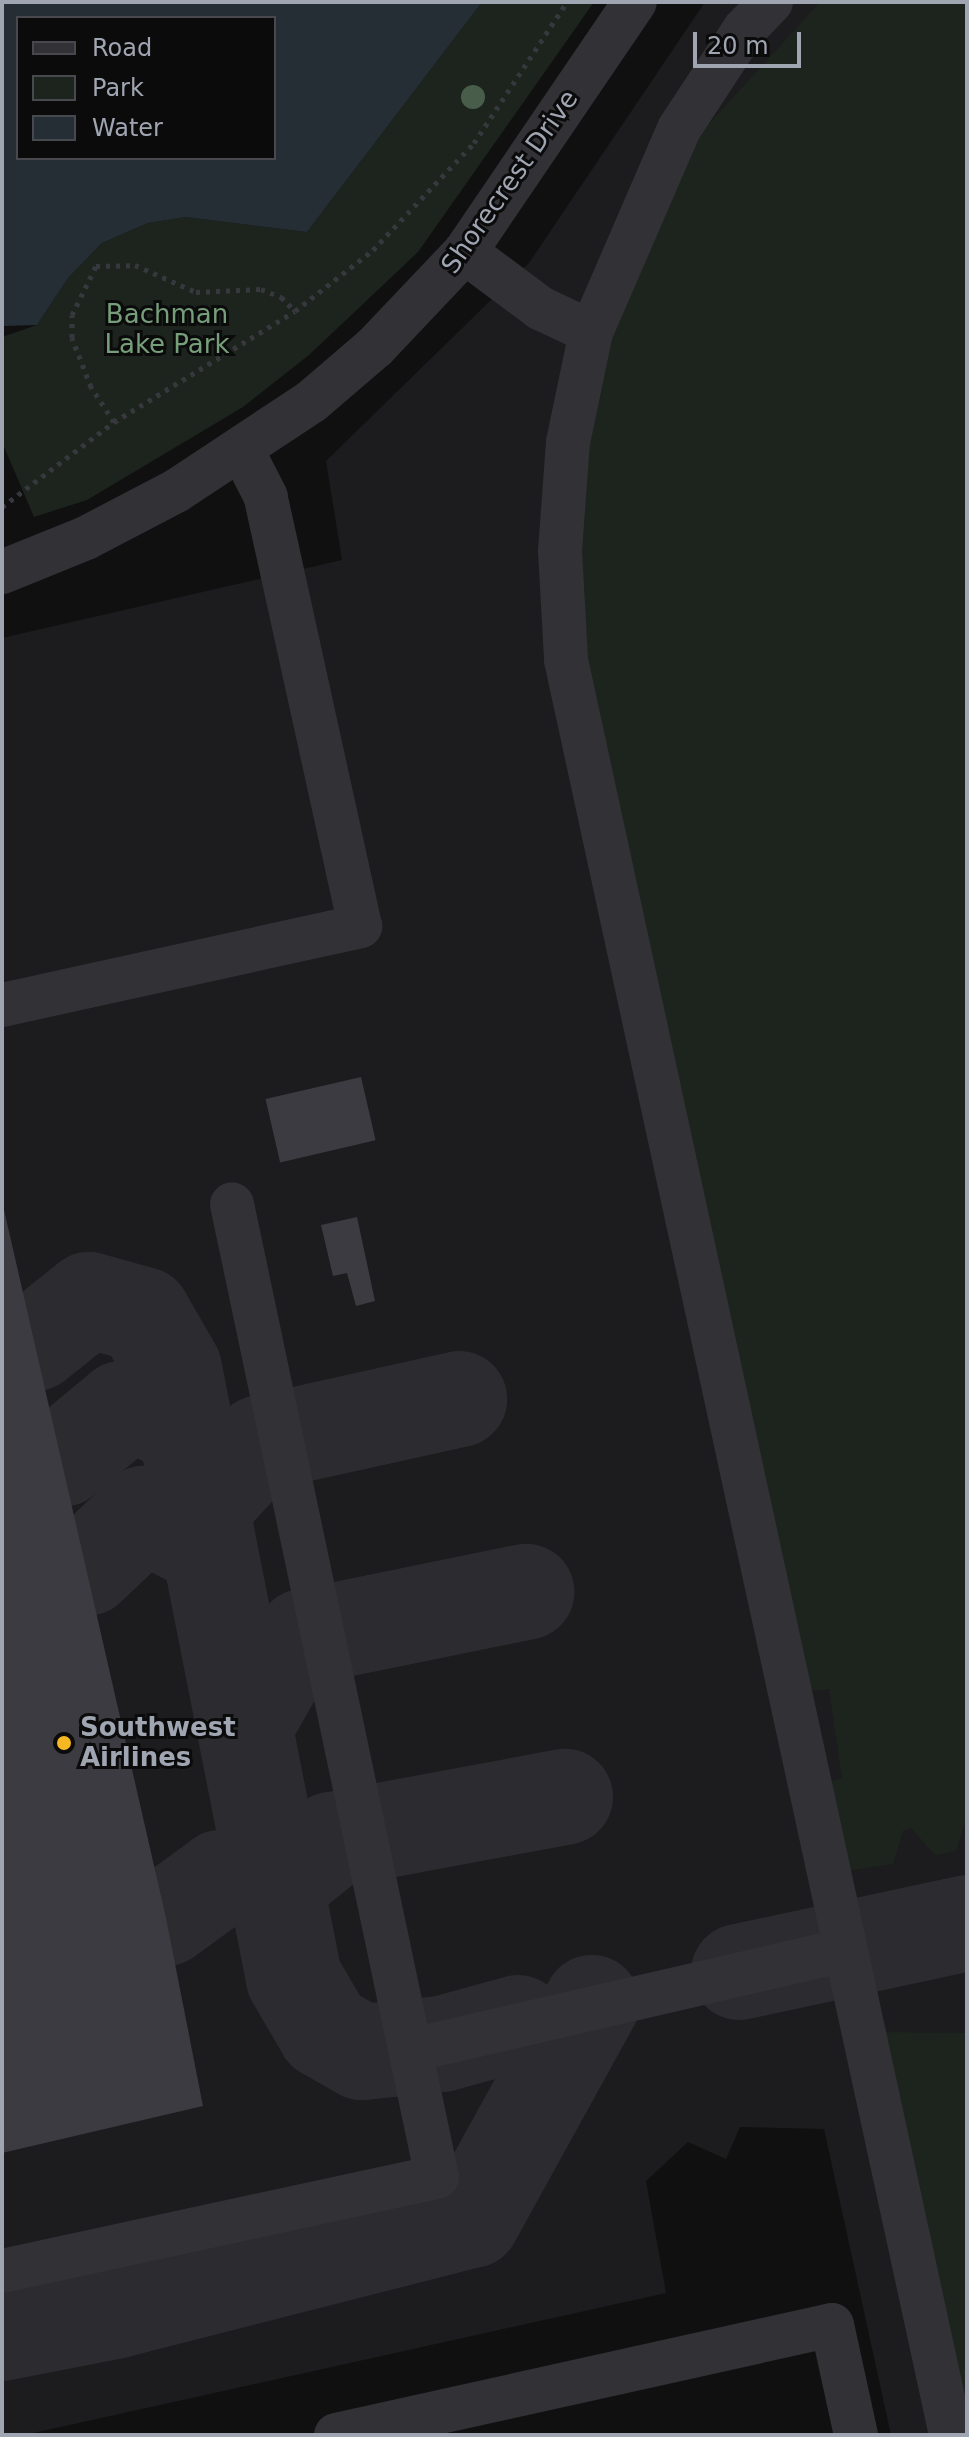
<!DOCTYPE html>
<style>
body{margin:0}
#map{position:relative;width:969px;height:2437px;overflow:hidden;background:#101011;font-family:"DejaVu Sans",sans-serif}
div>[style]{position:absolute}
.built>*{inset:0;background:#1c1c1e}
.green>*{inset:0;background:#1c241d}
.water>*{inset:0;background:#262e35}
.taxiway>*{height:96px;margin:-48px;padding:0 48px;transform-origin:48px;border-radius:48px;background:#2c2c30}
.building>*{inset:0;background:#3b3b41;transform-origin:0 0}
.path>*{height:5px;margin-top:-2.5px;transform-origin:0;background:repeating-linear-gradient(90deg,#37383d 0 4px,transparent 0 10px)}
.minor>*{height:44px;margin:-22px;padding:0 22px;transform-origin:22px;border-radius:22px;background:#313136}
.trees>*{width:24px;height:24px;margin:-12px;border-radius:50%;background:#485e4b}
.dots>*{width:22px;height:22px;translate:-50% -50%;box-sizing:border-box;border:4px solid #0b0b0c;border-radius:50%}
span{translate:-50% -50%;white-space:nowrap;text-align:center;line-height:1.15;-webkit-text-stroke:6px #0b0b0c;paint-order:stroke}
.street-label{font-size:26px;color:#a0a5b2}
.park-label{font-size:26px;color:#769e7a}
.poi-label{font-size:26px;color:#a0a5b2;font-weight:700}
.left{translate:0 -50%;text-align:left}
.frame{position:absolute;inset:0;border:4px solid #a0a5b2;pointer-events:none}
.legend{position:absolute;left:16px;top:16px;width:260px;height:144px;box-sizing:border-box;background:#0b0b0c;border:2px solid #47494e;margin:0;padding:10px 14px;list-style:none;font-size:24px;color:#a0a5b2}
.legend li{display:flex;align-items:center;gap:16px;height:40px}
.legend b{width:40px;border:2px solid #47494e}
.scale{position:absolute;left:693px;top:32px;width:108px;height:36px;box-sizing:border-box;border:4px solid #a0a5b2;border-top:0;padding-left:10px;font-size:24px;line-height:28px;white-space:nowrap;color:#a0a5b2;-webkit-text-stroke:6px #0b0b0c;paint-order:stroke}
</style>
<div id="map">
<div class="built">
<i style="clip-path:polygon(705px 2px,967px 2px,967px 2435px,891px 2435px,824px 2129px,740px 2127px,726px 2159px,688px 2142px,646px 2181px,666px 2293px,24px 2435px,2px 2435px,2px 638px,342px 560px,326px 461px,529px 263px)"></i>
</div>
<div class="green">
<i style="clip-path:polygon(482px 2px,594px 2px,418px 252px,309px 355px,243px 407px,87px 500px,34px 517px,2px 442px,2px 337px,37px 325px,68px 278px,102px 243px,148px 223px,186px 217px,307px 232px)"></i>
<i style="clip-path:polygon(820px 2px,967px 2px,967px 1816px,956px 1851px,935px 1855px,911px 1828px,903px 1831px,893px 1864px,846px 1871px,827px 1783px,842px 1778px,829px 1689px,810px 1691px,586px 668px,579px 563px,585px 453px,607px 346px,700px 134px)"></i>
<i style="clip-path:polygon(883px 2032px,967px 2033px,967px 2419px)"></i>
</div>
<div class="water">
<i style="clip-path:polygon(evenodd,2px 2px,482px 2px,307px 232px,186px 217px,148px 223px,102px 243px,68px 278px,37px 325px,2px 326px,2px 2px,18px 18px,274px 18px,274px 158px,18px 158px,18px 18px)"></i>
</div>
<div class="taxiway">
<i style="left:35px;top:1343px;width:69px;rotate:-38.5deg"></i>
<i style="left:89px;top:1300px;width:56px;rotate:15.5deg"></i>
<i style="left:143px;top:1315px;width:62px;rotate:60.1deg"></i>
<i style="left:174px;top:1369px;width:621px;rotate:78.85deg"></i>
<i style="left:294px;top:1978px;width:61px;rotate:59.7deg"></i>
<i style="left:325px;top:2031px;width:43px;rotate:29.6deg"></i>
<i style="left:362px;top:2052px;width:80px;rotate:-5.7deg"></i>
<i style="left:442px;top:2044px;width:79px;rotate:-15.4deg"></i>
<i style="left:62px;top:1459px;width:78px;rotate:-39.8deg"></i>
<i style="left:122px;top:1409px;width:28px;rotate:4deg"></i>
<i style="left:150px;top:1411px;width:39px;rotate:26deg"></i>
<i style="left:201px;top:1508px;width:88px;rotate:-47.3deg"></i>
<i style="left:261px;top:1443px;width:203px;rotate:-12.5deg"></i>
<i style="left:87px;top:1568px;width:79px;rotate:-43.5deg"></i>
<i style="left:144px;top:1514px;width:64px;rotate:27.8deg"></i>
<i style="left:201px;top:1544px;width:21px;rotate:59deg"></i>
<i style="left:245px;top:1726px;width:73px;rotate:-60.3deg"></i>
<i style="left:281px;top:1663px;width:35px;rotate:-49deg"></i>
<i style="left:304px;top:1637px;width:227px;rotate:-11.5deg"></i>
<i style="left:166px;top:1918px;width:68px;rotate:-36deg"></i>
<i style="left:221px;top:1878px;width:41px;rotate:-8.3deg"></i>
<i style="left:262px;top:1872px;width:19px;rotate:43deg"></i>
<i style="left:276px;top:1885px;width:72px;rotate:-38.8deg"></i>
<i style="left:332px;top:1840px;width:237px;rotate:-10.5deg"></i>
<i style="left:739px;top:1972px;width:233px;rotate:-12.1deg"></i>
<i style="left:2px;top:2333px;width:114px;rotate:-11.1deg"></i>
<i style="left:114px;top:2311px;width:369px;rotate:-14.3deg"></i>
<i style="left:472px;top:2220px;width:248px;rotate:-61.1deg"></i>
</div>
<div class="building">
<i style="left:361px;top:1077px;width:65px;height:98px;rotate:77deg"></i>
<i style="clip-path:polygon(2px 1201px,166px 1918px,203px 2106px,2px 2153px)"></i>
<i style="clip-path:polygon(357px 1217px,375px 1301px,356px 1306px,347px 1273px,333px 1276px,321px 1225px)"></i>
</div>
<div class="path">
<i style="left:114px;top:422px;width:42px;rotate:-123.3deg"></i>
<i style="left:91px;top:387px;width:53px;rotate:-111.2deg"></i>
<i style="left:72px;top:338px;width:23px;rotate:-90deg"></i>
<i style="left:72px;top:315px;width:55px;rotate:-63.9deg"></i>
<i style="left:96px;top:266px;width:39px;rotate:-1deg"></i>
<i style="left:135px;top:265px;width:67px;rotate:23.9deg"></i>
<i style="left:196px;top:292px;width:65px;rotate:-2.6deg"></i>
<i style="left:261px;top:289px;width:22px;rotate:22deg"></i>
<i style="left:281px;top:297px;width:20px;rotate:45deg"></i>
<i style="left:2px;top:507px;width:141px;rotate:-37.2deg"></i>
<i style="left:114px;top:422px;width:212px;rotate:-31.5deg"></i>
<i style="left:295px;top:311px;width:99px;rotate:-38deg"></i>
<i style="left:373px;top:250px;width:147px;rotate:-46.7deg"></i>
<i style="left:474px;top:143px;width:169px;rotate:-56.6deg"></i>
</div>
<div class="minor">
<i style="left:771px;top:2px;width:39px;rotate:134deg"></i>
<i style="left:744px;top:30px;width:118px;rotate:123.3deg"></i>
<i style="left:679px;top:129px;width:221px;rotate:113.4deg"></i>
<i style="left:591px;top:332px;width:112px;rotate:101.8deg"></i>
<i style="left:568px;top:442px;width:109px;rotate:94.2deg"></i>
<i style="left:560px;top:551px;width:109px;rotate:86.8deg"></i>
<i style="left:566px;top:660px;width:1816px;rotate:77.76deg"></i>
<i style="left:465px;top:252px;width:94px;rotate:36.7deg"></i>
<i style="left:540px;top:308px;width:56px;rotate:25.2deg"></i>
<i style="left:2px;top:572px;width:91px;rotate:-22deg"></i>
<i style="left:86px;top:538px;width:102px;rotate:-27.6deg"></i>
<i style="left:176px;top:491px;width:163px;rotate:-33.5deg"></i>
<i style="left:312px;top:401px;width:83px;rotate:-40.6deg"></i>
<i style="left:375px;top:347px;width:131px;rotate:-46.5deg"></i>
<i style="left:465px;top:252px;width:302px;rotate:-55.8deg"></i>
<i style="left:2px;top:1005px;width:367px;rotate:-12.4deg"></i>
<i style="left:360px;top:926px;width:439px;rotate:-102.4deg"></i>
<i style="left:266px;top:497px;width:53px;rotate:-117.1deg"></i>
<i style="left:412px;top:2050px;width:444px;rotate:-13deg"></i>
<i style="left:2px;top:2271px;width:445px;rotate:-12.2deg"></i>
<i style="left:437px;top:2177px;width:994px;rotate:-101.9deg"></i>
<i style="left:336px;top:2435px;width:508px;rotate:-12.5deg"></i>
<i style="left:832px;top:2325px;width:113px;rotate:77.7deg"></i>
</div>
<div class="trees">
<i style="left:473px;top:97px"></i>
</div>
<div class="dots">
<i style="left:64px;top:1743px;background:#f6b822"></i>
</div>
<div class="street-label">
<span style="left:510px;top:182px;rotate:-55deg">Shorecrest Drive</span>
</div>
<div class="park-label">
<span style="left:167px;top:330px">Bachman<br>Lake Park</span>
</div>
<div class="poi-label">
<span class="left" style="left:80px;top:1743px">Southwest<br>Airlines</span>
</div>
<div class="frame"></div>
<ul class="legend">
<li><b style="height:10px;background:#313136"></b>Road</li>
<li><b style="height:22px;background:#1c241d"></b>Park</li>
<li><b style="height:22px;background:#262e35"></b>Water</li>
</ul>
<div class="scale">20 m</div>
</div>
